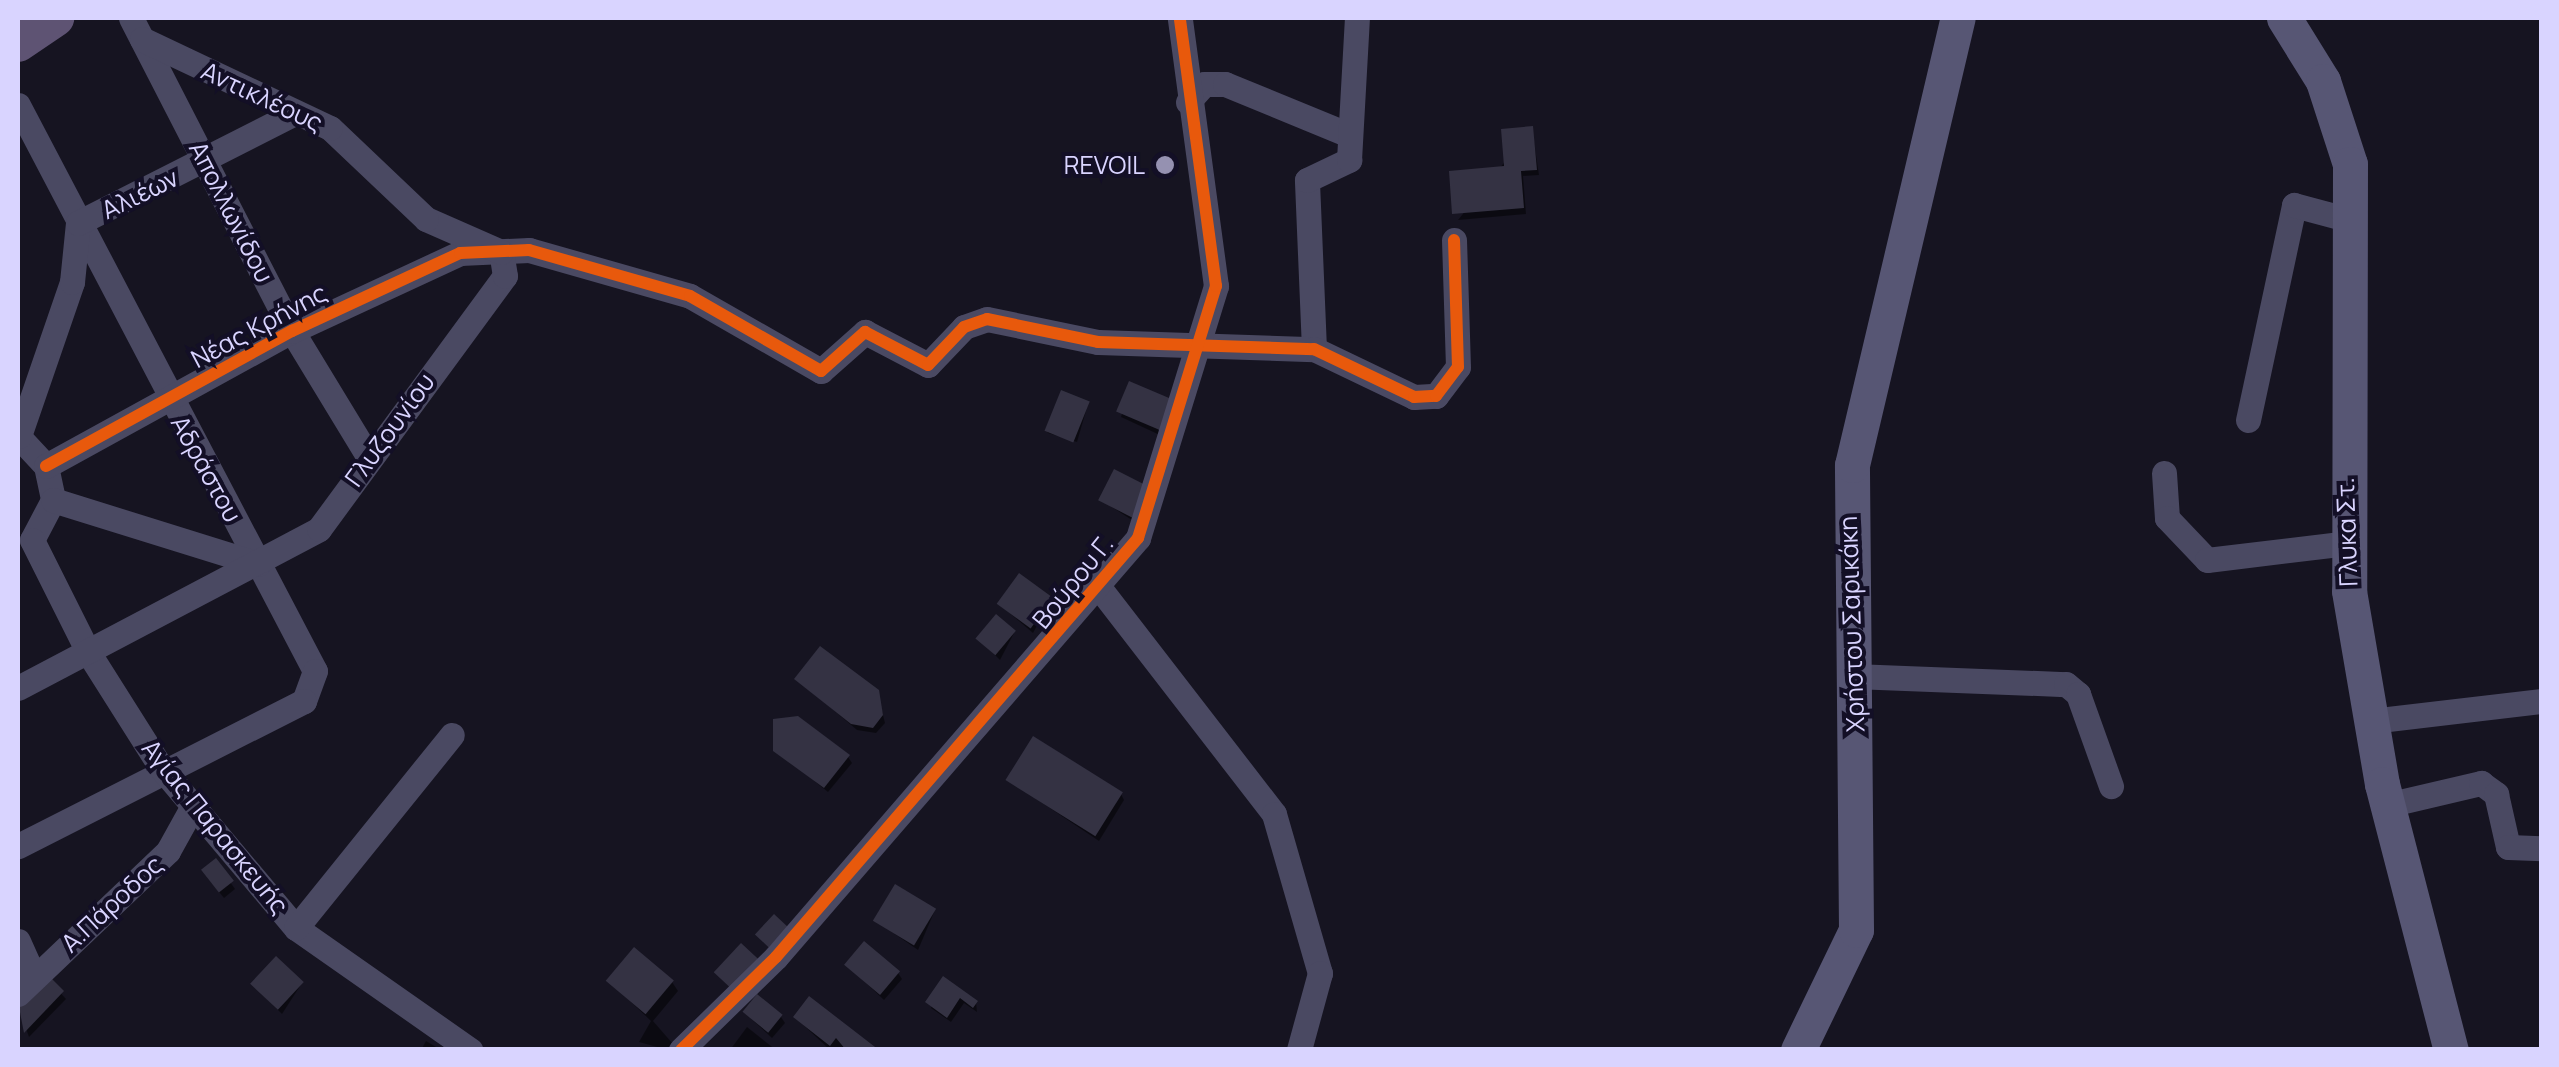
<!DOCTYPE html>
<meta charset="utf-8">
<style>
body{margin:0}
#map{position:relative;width:2559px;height:1067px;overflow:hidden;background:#161421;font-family:Manrope,sans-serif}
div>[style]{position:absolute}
.shadow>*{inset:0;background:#0007}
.building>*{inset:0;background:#343243;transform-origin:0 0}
.street>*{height:25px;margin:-12.5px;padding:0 12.5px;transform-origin:12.5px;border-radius:12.5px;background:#4a4962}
.secondary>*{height:35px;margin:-17.5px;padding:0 17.5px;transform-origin:17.5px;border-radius:17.5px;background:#575674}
.primary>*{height:38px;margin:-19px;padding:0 19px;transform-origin:19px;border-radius:19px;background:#5e5373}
.cycleway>*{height:12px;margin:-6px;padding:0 6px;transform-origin:6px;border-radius:6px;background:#e8590c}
.dots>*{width:28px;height:28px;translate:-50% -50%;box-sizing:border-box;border:5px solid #130f26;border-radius:50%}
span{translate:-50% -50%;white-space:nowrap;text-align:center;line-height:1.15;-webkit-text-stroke:8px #130f26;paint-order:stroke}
.street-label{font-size:25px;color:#d9d4ff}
.poi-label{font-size:25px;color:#d9d4ff}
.right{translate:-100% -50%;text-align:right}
.frame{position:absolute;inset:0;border:20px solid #d9d4ff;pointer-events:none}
</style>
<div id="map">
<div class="shadow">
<i style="clip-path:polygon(1532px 128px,1539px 175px,1523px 176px,1526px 214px,1458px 220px)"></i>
<i style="clip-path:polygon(1131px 384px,1162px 436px,1121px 417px)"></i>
<i style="clip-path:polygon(1088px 404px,1077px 442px,1048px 433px,1047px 430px)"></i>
<i style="clip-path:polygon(1116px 473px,1135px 522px,1101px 500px)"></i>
<i style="clip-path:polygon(1051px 600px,1033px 633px,998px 603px)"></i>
<i style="clip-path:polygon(1014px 633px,1000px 660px,979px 639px)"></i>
<i style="clip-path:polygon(797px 679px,877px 691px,885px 723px,876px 733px,857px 730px)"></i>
<i style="clip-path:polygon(776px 750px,848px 757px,852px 763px,828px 792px)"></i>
<i style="clip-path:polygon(1008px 780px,1121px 794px,1124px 800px,1099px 841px)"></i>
<i style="clip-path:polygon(215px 861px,235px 889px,224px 898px,207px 877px)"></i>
<i style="clip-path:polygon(935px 910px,918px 950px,876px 921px)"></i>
<i style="clip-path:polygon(847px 965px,898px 973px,902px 979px,884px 1000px)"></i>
<i style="clip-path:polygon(46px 977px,66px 999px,29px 1037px,18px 1006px)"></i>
<i style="clip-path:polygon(944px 979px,976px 1002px,977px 1012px,964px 1003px,951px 1022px,931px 1008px)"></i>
<i style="clip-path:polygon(608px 980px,672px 982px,678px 991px,653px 1021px,673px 1044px,668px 1050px,639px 1042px,651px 1021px)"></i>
<i style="clip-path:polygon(302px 983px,282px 1014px,253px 985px)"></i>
<i style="clip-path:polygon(745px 1013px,781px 1017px,785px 1023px,772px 1038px)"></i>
<i style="clip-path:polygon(796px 1018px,875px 1050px,830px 1050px)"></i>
<i style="clip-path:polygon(747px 1027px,776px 1050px,730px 1050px)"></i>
<i style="clip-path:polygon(426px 1041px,441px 1050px,421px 1050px)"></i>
</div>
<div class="building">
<i style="clip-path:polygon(1533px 126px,1537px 170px,1521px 171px,1524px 208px,1452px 214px,1449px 171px,1504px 166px,1501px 129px)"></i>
<i style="left:1129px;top:381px;width:48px;height:33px;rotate:23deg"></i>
<i style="left:1061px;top:390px;width:31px;height:44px;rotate:22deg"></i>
<i style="left:1114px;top:469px;width:38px;height:35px;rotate:27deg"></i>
<i style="left:1019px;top:573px;width:42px;height:38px;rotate:36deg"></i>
<i style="left:996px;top:614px;width:26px;height:32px;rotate:40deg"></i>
<i style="clip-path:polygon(820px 646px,879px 690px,883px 715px,873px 728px,851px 724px,794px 679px)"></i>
<i style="clip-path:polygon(798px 716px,850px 755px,824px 788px,773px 751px,773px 719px)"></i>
<i style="left:1033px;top:736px;width:106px;height:52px;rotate:32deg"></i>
<i style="left:216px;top:858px;width:29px;height:19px;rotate:52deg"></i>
<i style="left:895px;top:884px;width:48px;height:43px;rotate:31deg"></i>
<i style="left:774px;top:914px;width:19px;height:28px;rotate:43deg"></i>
<i style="left:864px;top:941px;width:47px;height:31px;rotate:40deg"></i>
<i style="left:741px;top:943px;width:25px;height:40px;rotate:43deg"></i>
<i style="left:634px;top:947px;width:52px;height:44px;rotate:40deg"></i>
<i style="left:276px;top:956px;width:38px;height:38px;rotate:43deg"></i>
<i style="clip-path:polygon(46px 973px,64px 991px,24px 1033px,18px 1002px)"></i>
<i style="clip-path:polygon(943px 976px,978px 1001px,973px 1008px,960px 998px,947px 1018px,925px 1002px)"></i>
<i style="left:757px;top:994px;width:33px;height:23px;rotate:39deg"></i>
<i style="clip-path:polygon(809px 996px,879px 1050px,846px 1050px,836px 1038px,830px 1046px,793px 1017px)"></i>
</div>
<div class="street">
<i style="left:131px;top:18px;width:352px;rotate:62.8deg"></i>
<i style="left:292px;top:331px;width:146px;rotate:58.7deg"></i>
<i style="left:1188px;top:102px;width:24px;rotate:-48deg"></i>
<i style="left:1204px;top:84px;width:21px"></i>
<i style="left:1225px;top:84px;width:132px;rotate:22.3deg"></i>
<i style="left:18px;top:105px;width:639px;rotate:62.31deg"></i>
<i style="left:315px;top:671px;width:32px;rotate:110deg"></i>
<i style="left:304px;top:701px;width:321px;rotate:153.1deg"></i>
<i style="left:1314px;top:349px;width:169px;rotate:-92.4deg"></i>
<i style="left:1307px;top:180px;width:47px;rotate:-25.5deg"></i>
<i style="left:1349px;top:160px;width:142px;rotate:-86.8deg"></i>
<i style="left:2248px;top:420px;width:220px;rotate:-77.9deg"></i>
<i style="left:2294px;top:205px;width:58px;rotate:15deg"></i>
<i style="left:18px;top:436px;width:41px;rotate:47deg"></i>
<i style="left:46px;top:466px;width:35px;rotate:78deg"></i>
<i style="left:53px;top:500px;width:45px;rotate:117.7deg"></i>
<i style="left:32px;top:540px;width:125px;rotate:63.4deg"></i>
<i style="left:88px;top:652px;width:138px;rotate:57.7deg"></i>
<i style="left:162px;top:769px;width:208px;rotate:49.9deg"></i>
<i style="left:296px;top:928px;width:213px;rotate:35deg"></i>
<i style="left:19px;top:436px;width:163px;rotate:-71deg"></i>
<i style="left:72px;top:282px;width:59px;rotate:-84.2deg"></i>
<i style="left:78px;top:223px;width:239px;rotate:-26.9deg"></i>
<i style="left:46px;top:466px;width:281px;rotate:-28.8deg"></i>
<i style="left:292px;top:331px;width:185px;rotate:-24.9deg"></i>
<i style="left:460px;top:253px;width:69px;rotate:-2.5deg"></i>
<i style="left:529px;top:250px;width:167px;rotate:15.9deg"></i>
<i style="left:690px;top:296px;width:151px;rotate:29.8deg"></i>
<i style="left:821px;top:371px;width:59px;rotate:-41.6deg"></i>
<i style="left:865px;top:332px;width:71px;rotate:27.6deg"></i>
<i style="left:928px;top:365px;width:52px;rotate:-46.5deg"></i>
<i style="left:964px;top:327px;width:24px;rotate:-19deg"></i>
<i style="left:987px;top:319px;width:113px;rotate:11.7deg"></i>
<i style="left:1098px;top:342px;width:216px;rotate:1.9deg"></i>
<i style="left:1314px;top:349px;width:111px;rotate:25.6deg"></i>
<i style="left:1414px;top:397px;width:22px;rotate:-3deg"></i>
<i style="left:1436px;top:396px;width:36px;rotate:-53deg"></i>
<i style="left:1458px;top:367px;width:127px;rotate:-91.8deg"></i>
<i style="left:2164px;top:473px;width:45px;rotate:86.2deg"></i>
<i style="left:2167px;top:518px;width:58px;rotate:46.4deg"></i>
<i style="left:2207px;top:560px;width:141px;rotate:-6.9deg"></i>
<i style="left:53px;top:500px;width:215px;rotate:17.3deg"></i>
<i style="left:1101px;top:590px;width:283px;rotate:52.3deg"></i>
<i style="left:1274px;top:814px;width:166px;rotate:73.9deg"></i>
<i style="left:1320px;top:973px;width:80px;rotate:105.3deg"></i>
<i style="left:1853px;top:676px;width:213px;rotate:2.2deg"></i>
<i style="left:2066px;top:684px;width:16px;rotate:40deg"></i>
<i style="left:2078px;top:694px;width:98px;rotate:70.3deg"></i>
<i style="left:18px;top:688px;width:340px;rotate:-27.8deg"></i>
<i style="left:319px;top:529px;width:314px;rotate:-53.7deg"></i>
<i style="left:505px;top:276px;width:24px;rotate:-99deg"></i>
<i style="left:501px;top:252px;width:82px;rotate:-156.3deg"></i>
<i style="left:426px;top:219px;width:132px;rotate:-136.5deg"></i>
<i style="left:330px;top:128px;width:208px;rotate:-154.7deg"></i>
<i style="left:2371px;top:721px;width:172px;rotate:-6.7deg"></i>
<i style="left:2387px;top:805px;width:97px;rotate:-13.2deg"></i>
<i style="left:2481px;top:783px;width:19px;rotate:36deg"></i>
<i style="left:2496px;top:794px;width:54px;rotate:77.2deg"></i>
<i style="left:2508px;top:847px;width:34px;rotate:2deg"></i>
<i style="left:296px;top:928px;width:248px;rotate:-51.1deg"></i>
<i style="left:18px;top:941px;width:39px;rotate:66deg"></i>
<i style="left:18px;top:994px;width:207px;rotate:-43.6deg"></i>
<i style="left:168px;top:851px;width:54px;rotate:-61deg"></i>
<i style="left:681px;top:1050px;width:133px;rotate:-44.4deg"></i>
<i style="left:776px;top:957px;width:554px;rotate:-49.17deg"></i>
<i style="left:1138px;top:538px;width:264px;rotate:-72.8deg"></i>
<i style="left:1216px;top:286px;width:270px;rotate:-97.7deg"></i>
</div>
<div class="secondary">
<i style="left:2284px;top:18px;width:74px;rotate:58.2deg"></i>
<i style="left:2323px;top:81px;width:87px;rotate:72deg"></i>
<i style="left:2350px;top:164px;width:427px;rotate:90.1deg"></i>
<i style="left:2349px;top:591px;width:196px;rotate:80.3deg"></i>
<i style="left:2382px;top:784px;width:275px;rotate:75.5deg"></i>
<i style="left:1798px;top:1050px;width:133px;rotate:-64.2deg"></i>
<i style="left:1856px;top:930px;width:465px;rotate:-90.5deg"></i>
<i style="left:1852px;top:465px;width:459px;rotate:-76.7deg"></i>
</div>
<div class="primary">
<i style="left:18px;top:43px;width:45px;rotate:-34deg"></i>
</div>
<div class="cycleway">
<i style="left:46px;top:466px;width:281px;rotate:-28.8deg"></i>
<i style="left:292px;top:331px;width:185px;rotate:-24.9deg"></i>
<i style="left:460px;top:253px;width:69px;rotate:-2.5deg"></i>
<i style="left:529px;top:250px;width:167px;rotate:15.9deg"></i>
<i style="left:690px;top:296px;width:151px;rotate:29.8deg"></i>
<i style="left:821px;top:371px;width:59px;rotate:-41.6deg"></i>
<i style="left:865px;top:332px;width:71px;rotate:27.6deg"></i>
<i style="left:928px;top:365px;width:52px;rotate:-46.5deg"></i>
<i style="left:964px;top:327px;width:24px;rotate:-19deg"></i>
<i style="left:987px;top:319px;width:113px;rotate:11.7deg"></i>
<i style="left:1098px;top:342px;width:216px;rotate:1.9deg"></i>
<i style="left:1314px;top:349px;width:111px;rotate:25.6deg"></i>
<i style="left:1414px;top:397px;width:22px;rotate:-3deg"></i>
<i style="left:1436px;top:396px;width:36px;rotate:-53deg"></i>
<i style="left:1458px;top:367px;width:127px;rotate:-91.8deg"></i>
<i style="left:681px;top:1050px;width:133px;rotate:-44.4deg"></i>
<i style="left:776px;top:957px;width:554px;rotate:-49.17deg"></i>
<i style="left:1138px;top:538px;width:264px;rotate:-72.8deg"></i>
<i style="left:1216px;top:286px;width:270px;rotate:-97.7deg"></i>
</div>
<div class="dots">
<i style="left:1165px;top:165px;background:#9591b1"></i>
</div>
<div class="street-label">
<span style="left:262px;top:97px;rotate:25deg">Αντικλέους</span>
<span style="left:140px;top:194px;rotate:-26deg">Αλιέων</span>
<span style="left:231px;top:212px;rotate:63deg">Απολλωνίδου</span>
<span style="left:259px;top:326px;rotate:-28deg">Νέας Κρήνης</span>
<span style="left:390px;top:430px;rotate:-54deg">Γλυζουνίου</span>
<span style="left:206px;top:469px;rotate:61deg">Αδράστου</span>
<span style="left:2347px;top:532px;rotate:-92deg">Γλυκα Στ.</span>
<span style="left:1073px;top:582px;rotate:-51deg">Βούρου Γ.</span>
<span style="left:1852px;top:624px;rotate:-92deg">Χρήστου Σαρικάκη</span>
<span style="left:215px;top:827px;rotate:51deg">Αγίας Παρασκευής</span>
<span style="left:112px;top:904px;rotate:-43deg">Α.Πάροδος</span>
</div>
<div class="poi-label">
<span class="right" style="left:1145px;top:165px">REVOIL</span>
</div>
<div class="frame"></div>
</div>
